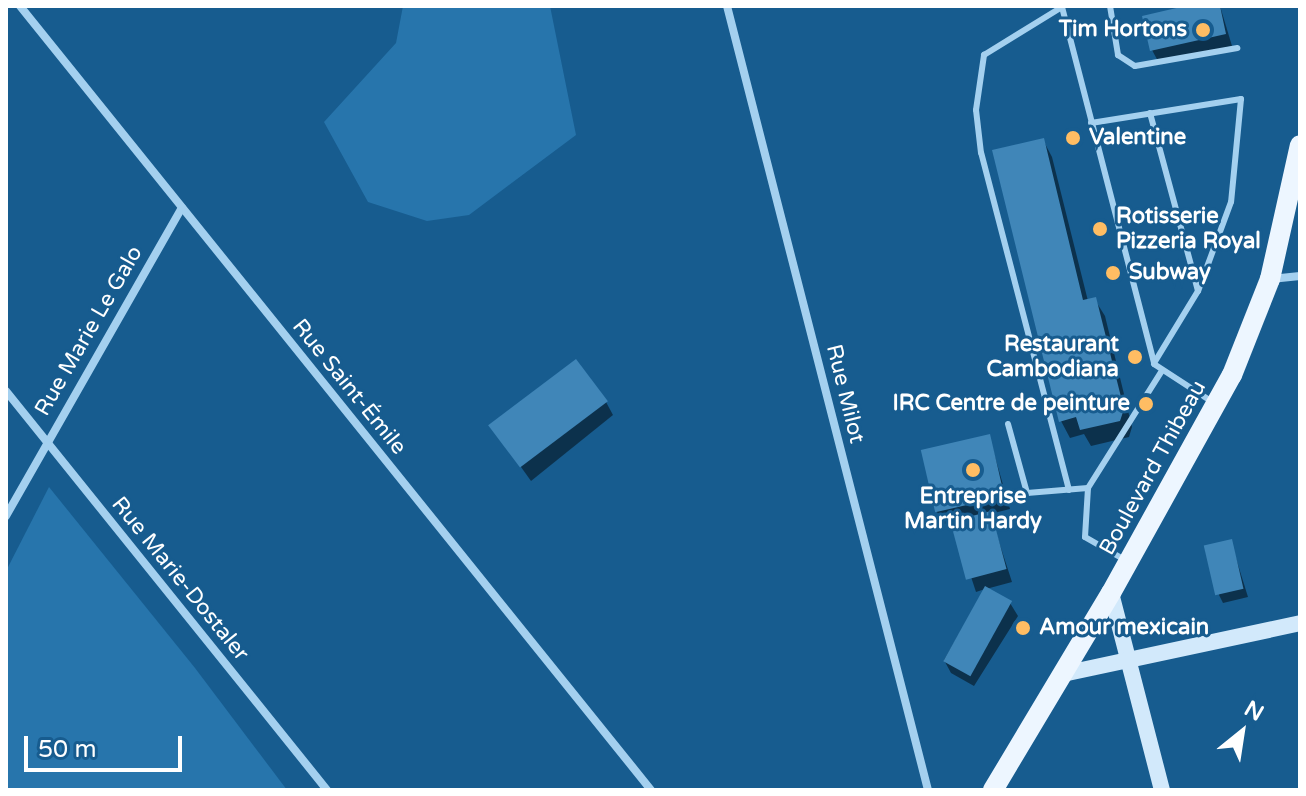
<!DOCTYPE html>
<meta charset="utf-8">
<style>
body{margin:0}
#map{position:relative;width:1306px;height:796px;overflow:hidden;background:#175c8f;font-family:"Varela Round",sans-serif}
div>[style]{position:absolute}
.green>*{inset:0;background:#2775ac}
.shadow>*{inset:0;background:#0007}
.building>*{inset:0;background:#4086b8;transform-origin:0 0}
.lane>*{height:6px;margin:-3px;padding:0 3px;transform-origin:3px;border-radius:3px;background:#a4d0ef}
.street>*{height:8px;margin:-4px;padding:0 4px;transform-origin:4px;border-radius:4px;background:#a4d0ef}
.secondary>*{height:16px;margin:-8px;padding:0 8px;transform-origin:8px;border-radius:8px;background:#d2e9fb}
.primary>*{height:20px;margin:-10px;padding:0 10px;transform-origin:10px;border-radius:10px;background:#edf6ff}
.dots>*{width:22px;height:22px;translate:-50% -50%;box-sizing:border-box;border:4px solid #175c8f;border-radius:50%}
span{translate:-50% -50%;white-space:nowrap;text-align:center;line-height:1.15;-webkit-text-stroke:6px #175c8f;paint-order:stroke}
.poi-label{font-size:22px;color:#fff;font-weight:700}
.right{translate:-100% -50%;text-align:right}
.left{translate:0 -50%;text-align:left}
.street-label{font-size:22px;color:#fff}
.frame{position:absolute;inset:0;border:8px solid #fff;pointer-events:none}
.north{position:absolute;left:1202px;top:692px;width:80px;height:80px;-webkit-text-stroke:6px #175c8f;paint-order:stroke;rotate:30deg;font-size:22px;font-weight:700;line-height:32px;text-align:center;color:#fff}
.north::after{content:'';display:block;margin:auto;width:28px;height:36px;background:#fff;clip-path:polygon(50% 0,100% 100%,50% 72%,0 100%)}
.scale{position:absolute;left:24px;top:736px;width:158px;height:36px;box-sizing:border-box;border:4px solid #fff;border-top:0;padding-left:10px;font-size:24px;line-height:28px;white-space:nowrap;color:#fff;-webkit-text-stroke:6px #175c8f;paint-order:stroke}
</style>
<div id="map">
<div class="green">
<i style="clip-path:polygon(403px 6px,550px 6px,576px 135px,469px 215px,427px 221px,368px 202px,324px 122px,396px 43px)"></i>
<i style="clip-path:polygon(49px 487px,195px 668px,287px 790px,6px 790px,6px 571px)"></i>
</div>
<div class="shadow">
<i style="clip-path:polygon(1194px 6px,1220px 6px,1232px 46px,1159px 63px,1152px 50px)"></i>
<i style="clip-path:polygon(1043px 140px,1052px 157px,1088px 301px,1095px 300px,1105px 316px,1132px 427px,1129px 437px,1091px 446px,1084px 434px,1070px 438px,1061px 421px)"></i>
<i style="clip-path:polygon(606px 402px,613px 415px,531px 481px,496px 432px)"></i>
<i style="clip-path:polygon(989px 436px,1010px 509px,990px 514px,1012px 582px,986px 589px,1010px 603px,1018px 616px,974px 686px,951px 673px,944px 660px,985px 589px,976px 592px,953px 522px,944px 524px,937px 512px,923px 451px)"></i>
<i style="clip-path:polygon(1231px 542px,1248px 597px,1223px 603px,1219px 595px)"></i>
</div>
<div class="building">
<i style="clip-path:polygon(1185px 6px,1220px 6px,1226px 34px,1150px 51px,1142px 16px)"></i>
<i style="clip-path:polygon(1044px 138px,1083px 300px,1096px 297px,1124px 409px,1120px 421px,1080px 430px,1076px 417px,1059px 422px,992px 150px)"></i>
<i style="left:576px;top:359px;width:53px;height:110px;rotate:53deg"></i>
<i style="left:990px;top:434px;width:64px;height:71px;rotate:77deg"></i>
<i style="left:991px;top:511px;width:60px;height:42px;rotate:75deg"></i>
<i style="left:1232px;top:539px;width:51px;height:29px;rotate:77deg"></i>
<i style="left:985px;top:586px;width:31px;height:86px;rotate:29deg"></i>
</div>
<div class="lane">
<i style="left:1110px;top:6px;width:50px;rotate:80.7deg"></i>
<i style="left:1118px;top:55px;width:20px;rotate:33deg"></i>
<i style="left:1135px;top:66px;width:104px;rotate:-10deg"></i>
<i style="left:1150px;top:113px;width:184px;rotate:74.9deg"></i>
<i style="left:1198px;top:291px;width:84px;rotate:121.4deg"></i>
<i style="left:1091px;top:123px;width:152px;rotate:-9.1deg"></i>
<i style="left:1241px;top:99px;width:103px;rotate:95.5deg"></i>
<i style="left:1231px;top:202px;width:95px;rotate:110.3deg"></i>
<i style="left:1008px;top:424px;width:72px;rotate:74.6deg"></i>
<i style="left:1027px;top:493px;width:61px;rotate:-4.7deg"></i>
<i style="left:1069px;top:490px;width:348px;rotate:-104.6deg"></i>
<i style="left:981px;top:153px;width:43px;rotate:-96.6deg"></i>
<i style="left:976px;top:110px;width:56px;rotate:-81.7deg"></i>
<i style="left:984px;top:55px;width:92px;rotate:-31.6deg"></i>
<i style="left:1062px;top:7px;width:369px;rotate:75.5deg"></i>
<i style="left:1154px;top:364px;width:72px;rotate:33deg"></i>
<i style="left:1125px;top:560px;width:46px;rotate:-150.1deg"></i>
<i style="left:1085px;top:537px;width:49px;rotate:-86.5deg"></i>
<i style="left:1088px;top:488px;width:137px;rotate:-57.8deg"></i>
</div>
<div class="street">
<i style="left:20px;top:6px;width:1006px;rotate:51.17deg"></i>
<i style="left:727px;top:6px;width:809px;rotate:75.62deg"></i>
<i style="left:1271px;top:279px;width:29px;rotate:-6deg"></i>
<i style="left:6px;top:391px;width:512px;rotate:51.18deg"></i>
<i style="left:6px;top:516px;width:355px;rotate:-60.3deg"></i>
</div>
<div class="secondary">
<i style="left:1111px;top:593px;width:203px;rotate:75.5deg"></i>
<i style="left:1063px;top:674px;width:242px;rotate:-12.1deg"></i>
</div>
<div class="primary">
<i style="left:993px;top:790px;width:230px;rotate:-59.1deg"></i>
<i style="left:1111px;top:593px;width:249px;rotate:-61deg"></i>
<i style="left:1232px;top:375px;width:103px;rotate:-68.4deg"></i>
<i style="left:1270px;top:279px;width:137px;rotate:-77.4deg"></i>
</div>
<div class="dots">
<i style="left:1203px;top:30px;background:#ffbd63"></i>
<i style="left:1073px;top:138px;background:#ffbd63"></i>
<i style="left:1100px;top:229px;background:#ffbd63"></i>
<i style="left:1113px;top:273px;background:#ffbd63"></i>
<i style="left:1135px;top:357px;background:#ffbd63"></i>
<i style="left:1146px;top:404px;background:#ffbd63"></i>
<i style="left:973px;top:470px;background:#ffbd63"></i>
<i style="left:1023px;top:628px;background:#ffbd63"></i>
</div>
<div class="poi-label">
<span class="right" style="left:1187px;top:30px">Tim Hortons</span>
<span class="left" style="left:1089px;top:138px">Valentine</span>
<span class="left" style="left:1116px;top:229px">Rotisserie<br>Pizzeria Royal</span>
<span class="left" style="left:1129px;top:273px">Subway</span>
<span class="right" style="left:1119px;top:357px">Restaurant<br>Cambodiana</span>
<span class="right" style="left:1130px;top:404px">IRC Centre de peinture</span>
<span style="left:973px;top:509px">Entreprise<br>Martin Hardy</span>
<span class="left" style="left:1039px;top:628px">Amour mexicain</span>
</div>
<div class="street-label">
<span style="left:89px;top:331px;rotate:-60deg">Rue Marie Le Galo</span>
<span style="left:349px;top:387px;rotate:51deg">Rue Saint-Émile</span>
<span style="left:845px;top:394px;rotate:76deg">Rue Milot</span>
<span style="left:1153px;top:468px;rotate:-61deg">Boulevard Thibeau</span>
<span style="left:180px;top:579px;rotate:51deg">Rue Marie-Dostaler</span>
</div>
<div class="frame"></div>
<div class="north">N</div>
<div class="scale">50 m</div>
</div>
